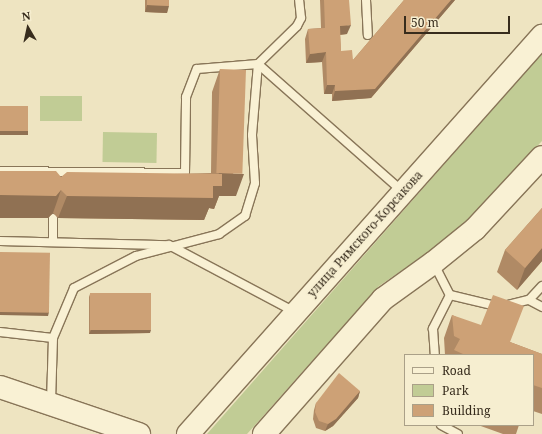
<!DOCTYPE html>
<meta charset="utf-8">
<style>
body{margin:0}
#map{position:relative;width:542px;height:434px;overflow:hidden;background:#eee4c1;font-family:"Noto Serif",serif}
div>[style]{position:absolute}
.green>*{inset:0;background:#c1cc95;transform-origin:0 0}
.roads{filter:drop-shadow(1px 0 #887558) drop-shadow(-1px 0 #887558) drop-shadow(0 1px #887558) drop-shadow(0 -1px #887558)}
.lane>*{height:8px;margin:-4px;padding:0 4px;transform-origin:4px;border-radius:4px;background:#f9f1d4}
.secondary>*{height:22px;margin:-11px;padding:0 11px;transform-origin:11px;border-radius:11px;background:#f9f1d4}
.wall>*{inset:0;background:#b08a65}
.shaded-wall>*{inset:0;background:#907153;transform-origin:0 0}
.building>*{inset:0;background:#cda176;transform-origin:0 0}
span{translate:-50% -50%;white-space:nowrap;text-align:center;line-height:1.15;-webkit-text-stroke:3.5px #f6eed0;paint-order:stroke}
.street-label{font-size:12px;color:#372c1d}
.legend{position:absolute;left:404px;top:354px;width:130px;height:72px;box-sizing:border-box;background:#f6eed0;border:1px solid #aaa088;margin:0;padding:5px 7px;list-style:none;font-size:12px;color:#372c1d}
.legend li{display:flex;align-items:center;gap:8px;height:20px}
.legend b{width:20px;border:1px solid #aaa088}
.north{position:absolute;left:8px;top:8px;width:40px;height:40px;-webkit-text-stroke:3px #f6eed0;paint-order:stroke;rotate:351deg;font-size:11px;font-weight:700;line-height:16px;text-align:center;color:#372c1d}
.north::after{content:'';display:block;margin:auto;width:14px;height:18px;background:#372c1d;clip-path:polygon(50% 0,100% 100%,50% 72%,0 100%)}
.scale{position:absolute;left:404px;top:16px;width:106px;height:18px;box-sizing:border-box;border:2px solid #372c1d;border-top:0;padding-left:5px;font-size:12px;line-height:14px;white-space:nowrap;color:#372c1d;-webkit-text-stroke:3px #f6eed0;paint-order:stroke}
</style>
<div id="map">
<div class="green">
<i style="clip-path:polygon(542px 53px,542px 141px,465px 223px,430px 251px,379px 286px,247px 434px,207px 434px)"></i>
<i style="left:40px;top:96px;width:42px;height:25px"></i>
<i style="left:103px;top:132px;width:54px;height:30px;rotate:1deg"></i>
</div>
<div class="roads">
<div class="lane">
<i style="left:366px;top:0;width:35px;rotate:87deg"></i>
<i style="left:258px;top:64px;width:192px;rotate:41.4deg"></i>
<i style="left:0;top:171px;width:185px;rotate:0.6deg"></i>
<i style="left:185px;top:173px;width:76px;rotate:-89.2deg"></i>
<i style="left:186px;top:97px;width:30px;rotate:-69deg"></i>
<i style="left:197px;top:69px;width:61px;rotate:-4.7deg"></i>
<i style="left:258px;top:64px;width:54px;rotate:-44.3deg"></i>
<i style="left:297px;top:26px;width:9px;rotate:-63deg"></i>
<i style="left:301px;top:18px;width:18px;rotate:-96deg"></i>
<i style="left:0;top:241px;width:169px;rotate:1.4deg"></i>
<i style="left:169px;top:245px;width:143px;rotate:28deg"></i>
<i style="left:53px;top:242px;width:24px;rotate:-90deg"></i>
<i style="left:434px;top:264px;width:35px;rotate:63deg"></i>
<i style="left:450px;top:295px;width:38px;rotate:117deg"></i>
<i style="left:433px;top:329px;width:26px;rotate:86deg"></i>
<i style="left:542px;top:286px;width:19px;rotate:133deg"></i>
<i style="left:529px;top:300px;width:15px;rotate:28deg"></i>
<i style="left:450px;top:295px;width:51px;rotate:13.5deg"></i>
<i style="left:500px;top:307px;width:30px;rotate:-14deg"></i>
<i style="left:0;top:332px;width:53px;rotate:6.5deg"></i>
<i style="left:53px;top:338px;width:65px;rotate:91.8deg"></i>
<i style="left:53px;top:338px;width:54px;rotate:-67.2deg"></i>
<i style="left:74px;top:288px;width:70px;rotate:-27.3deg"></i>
<i style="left:136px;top:256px;width:86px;rotate:-14.8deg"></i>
<i style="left:219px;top:234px;width:32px;rotate:-35deg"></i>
<i style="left:245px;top:216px;width:34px;rotate:-73deg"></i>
<i style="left:255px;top:183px;width:48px;rotate:-93.6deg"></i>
<i style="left:252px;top:135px;width:71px;rotate:-85.2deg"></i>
<i style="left:441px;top:425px;width:19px;rotate:28deg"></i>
</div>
<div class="secondary">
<i style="left:0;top:387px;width:147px;rotate:18.7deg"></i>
<i style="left:188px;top:434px;width:533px;rotate:-48.35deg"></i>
<i style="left:264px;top:434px;width:180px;rotate:-48.6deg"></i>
<i style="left:383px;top:299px;width:62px;rotate:-35.8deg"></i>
<i style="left:433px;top:263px;width:54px;rotate:-39deg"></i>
<i style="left:475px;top:229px;width:98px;rotate:-47.1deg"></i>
</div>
</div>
<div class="wall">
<i style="clip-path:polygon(145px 0,169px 0,167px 13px,145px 12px)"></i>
<i style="clip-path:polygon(320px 0,349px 0,347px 34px,340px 35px,341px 51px,353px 60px,404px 0,455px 0,371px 98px,332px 101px,332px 94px,324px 94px,322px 62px,306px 63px,305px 39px,308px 29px,321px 28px)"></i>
<i style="clip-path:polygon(220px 69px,236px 196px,219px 196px,214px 209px,209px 208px,204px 220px,58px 218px,53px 213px,48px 218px,0 218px,0 171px,61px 177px,211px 173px,212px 92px)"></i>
<i style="clip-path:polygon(542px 208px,542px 261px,517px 290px,497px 272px,505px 250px)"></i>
<i style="clip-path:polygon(90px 294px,150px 333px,89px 334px,89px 297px)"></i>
<i style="clip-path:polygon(452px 315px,510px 342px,542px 354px,542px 414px,533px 411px,533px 355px,445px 355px,444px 338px)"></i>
<i style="clip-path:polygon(360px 391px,358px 398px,333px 426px,325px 431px,316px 428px,313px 419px,314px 410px,316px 403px)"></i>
<i style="clip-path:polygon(478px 425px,519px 425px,516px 434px,503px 434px)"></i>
</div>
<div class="shaded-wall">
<i style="clip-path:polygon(451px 0,455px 0,371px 98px,332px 101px,335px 91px)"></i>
<i style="clip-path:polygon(147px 5px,169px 6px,167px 13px,145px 12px)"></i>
<i style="clip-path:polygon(351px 25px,347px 34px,337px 35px,340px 26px)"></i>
<i style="clip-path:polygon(326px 52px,322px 62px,306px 63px,310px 54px)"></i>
<i style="clip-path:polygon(327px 85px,335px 85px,332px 94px,324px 94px)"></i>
<i style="left:0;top:131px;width:28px;height:4px"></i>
<i style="clip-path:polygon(219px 173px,244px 174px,236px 196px,219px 196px,214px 209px,209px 208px,204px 220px,58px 218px,67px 196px,213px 186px)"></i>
<i style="clip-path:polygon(61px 190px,53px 213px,48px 218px,0 218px,0 195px)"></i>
<i style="clip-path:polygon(542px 248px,542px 261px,517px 290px,525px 268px)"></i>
<i style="clip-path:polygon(0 312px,49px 312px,48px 316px,0 315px)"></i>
<i style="clip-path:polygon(91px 330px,151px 330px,150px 333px,89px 334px)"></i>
<i style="clip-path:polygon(360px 391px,358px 398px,333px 426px,325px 431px,328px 424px)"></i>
</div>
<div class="building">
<i style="clip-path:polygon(147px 0,169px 0,169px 6px,147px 5px)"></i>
<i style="clip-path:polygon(324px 0,349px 0,351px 25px,340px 26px,341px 51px,352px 50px,353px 60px,404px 0,451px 0,375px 89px,335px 91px,335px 85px,327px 85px,326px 52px,310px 54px,308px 29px,325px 28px)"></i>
<i style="left:220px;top:69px;width:26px;height:104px;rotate:2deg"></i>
<i style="left:0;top:106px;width:28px;height:25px"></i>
<i style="clip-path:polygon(0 171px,56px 171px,61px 177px,67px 172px,222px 174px,222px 186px,213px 186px,213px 198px,67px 196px,61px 190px,56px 196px,0 195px)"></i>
<i style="clip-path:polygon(542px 208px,542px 248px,525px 268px,505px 250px)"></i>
<i style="left:0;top:252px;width:50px;height:60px;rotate:1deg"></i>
<i style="left:151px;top:293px;width:37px;height:61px;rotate:90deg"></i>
<i style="clip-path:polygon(493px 295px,524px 306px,510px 342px,542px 354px,542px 388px,533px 385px,533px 355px,462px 355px,463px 354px,454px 350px,460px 339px,454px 336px,452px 315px,481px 325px)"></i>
<i style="clip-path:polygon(339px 373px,360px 391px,336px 419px,328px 424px,319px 421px,315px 412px,316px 403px)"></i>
</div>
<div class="street-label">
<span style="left:365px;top:234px;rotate:-48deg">улица Римского-Корсакова</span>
</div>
<ul class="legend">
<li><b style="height:5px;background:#f9f1d4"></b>Road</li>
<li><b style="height:11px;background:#c1cc95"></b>Park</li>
<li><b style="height:11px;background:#cda176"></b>Building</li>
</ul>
<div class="north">N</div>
<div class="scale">50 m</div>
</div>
